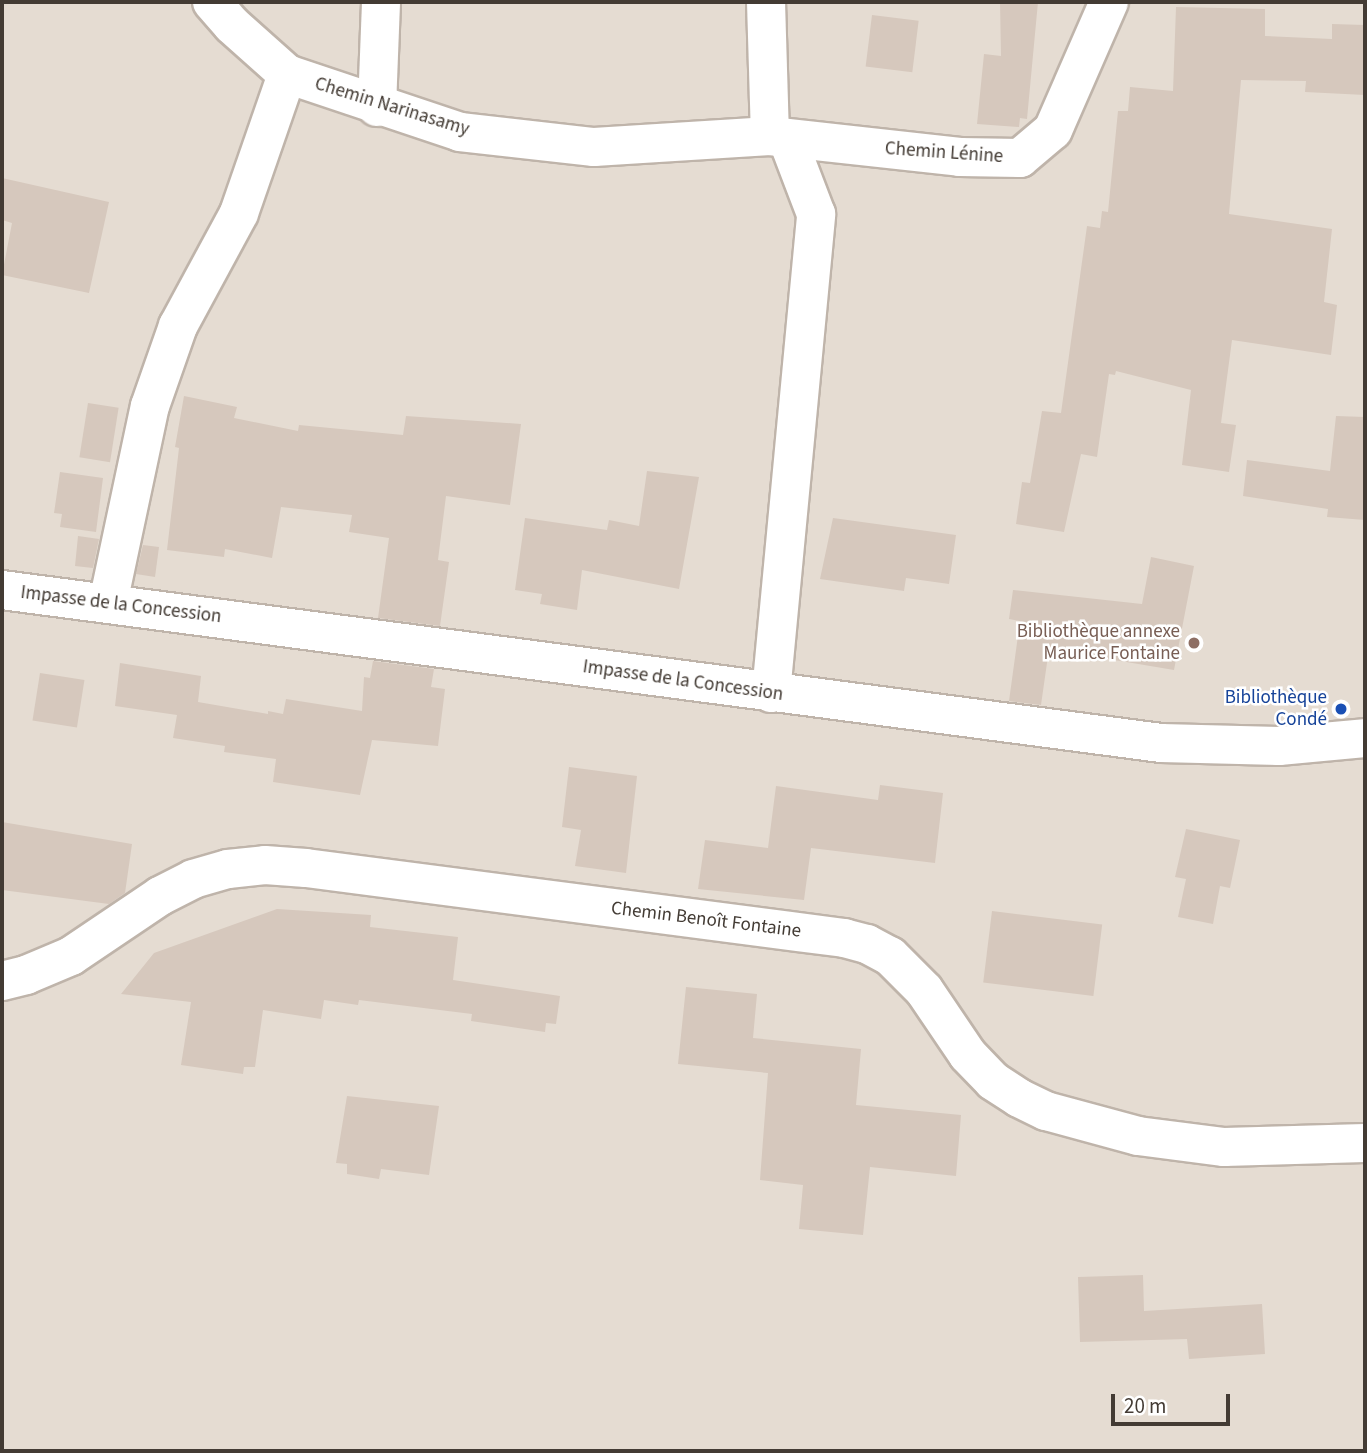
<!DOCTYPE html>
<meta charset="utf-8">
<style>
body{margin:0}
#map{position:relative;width:1367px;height:1453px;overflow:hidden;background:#f1ebe4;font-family:"Source Sans 3",sans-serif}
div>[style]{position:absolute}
.residential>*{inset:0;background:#e5dcd2;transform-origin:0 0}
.building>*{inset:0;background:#d6c8bd;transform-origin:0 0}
.roads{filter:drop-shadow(2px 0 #bfb4aa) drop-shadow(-2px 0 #bfb4aa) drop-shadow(0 2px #bfb4aa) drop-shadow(0 -2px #bfb4aa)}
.minor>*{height:38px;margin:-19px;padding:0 19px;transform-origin:19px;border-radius:19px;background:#fff}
.dots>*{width:19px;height:19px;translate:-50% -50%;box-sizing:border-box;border:4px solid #fff;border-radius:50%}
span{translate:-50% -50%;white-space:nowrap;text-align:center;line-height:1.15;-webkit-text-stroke:5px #fff;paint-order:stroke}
.street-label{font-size:19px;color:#433b34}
.education-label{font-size:19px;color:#785e54}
.right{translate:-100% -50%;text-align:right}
.transit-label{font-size:19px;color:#164399}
.frame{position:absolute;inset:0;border:4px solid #433b34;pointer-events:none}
.scale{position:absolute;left:1111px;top:1394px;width:119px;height:32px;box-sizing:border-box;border:4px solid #433b34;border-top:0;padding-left:9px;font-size:21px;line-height:24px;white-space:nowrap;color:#433b34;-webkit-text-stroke:5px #fff;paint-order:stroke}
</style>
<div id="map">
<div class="residential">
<i style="left:2px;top:2px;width:1363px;height:1449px"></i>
</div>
<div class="building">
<i style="clip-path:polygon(1000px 2px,1038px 2px,1027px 119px,1020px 118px,1019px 127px,977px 124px,984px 54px,1001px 56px)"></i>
<i style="clip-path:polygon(1176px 7px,1265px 9px,1265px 36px,1332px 39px,1332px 24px,1365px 25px,1365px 95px,1305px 92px,1306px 81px,1241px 80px,1229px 214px,1332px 229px,1324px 302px,1337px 305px,1331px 355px,1232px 340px,1221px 423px,1236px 425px,1229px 472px,1182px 465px,1191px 390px,1116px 371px,1115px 375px,1109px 374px,1097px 457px,1081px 454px,1064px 532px,1016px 524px,1022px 482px,1030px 483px,1042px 411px,1061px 413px,1087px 226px,1100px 228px,1102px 211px,1108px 212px,1118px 111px,1128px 111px,1130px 87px,1173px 91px)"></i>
<i style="left:872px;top:15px;width:47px;height:52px;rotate:7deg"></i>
<i style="clip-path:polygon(2px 178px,109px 202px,89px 293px,2px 275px,12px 223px,2px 220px)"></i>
<i style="clip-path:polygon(184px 396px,237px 407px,234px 418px,298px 431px,299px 425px,403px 435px,406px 416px,521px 424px,510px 505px,446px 496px,438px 560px,449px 562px,440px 626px,378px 618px,389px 538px,349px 532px,352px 515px,281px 507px,272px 558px,225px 549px,224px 557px,167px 550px,179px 448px,175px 447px)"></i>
<i style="left:88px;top:403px;width:31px;height:55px;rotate:9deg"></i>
<i style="clip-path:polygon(1336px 416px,1365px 417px,1365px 520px,1327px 517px,1328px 509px,1243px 496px,1247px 460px,1330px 471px)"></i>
<i style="clip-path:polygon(647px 471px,699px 477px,679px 589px,582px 570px,577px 610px,540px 604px,542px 594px,515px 590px,525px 518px,607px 530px,609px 520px,639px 526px)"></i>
<i style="clip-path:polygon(60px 472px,103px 478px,96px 532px,60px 527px,62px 514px,54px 513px)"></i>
<i style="clip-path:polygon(833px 518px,956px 535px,949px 584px,906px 578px,904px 591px,820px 579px)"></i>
<i style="clip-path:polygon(78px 536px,99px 539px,93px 568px,75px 566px)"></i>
<i style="clip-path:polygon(143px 545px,159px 547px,155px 577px,136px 574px)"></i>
<i style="clip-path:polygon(1151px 557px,1194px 566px,1174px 670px,1049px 649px,1041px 705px,1009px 701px,1020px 621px,1009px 619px,1013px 590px,1142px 604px)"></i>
<i style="clip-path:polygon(373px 661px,434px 669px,431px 687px,445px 689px,438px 746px,372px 740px,360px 795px,273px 782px,276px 759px,224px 752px,225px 746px,173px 738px,177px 715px,115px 706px,120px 663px,201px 676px,198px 702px,268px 714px,268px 711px,283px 714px,286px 699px,362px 711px,364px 677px,370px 678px)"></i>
<i style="left:40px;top:673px;width:45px;height:48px;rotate:9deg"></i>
<i style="clip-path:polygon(569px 767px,637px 776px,626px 873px,575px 866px,581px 830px,562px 827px)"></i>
<i style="clip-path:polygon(880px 785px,943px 793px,935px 863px,811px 848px,804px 900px,698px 889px,705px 840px,768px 848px,776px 786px,878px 800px)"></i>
<i style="clip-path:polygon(2px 822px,132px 844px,125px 893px,109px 904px,2px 890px)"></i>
<i style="clip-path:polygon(1186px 829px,1240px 840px,1230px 888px,1220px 886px,1213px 924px,1178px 917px,1186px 879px,1175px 877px)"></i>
<i style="clip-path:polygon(277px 909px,371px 915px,370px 927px,458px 937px,453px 980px,560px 996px,556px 1024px,546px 1023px,545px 1032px,471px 1021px,472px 1014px,359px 1000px,358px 1005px,324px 1000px,321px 1019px,263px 1010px,255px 1067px,244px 1067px,243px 1074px,181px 1065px,191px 1002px,121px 994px,154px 953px)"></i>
<i style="left:992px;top:911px;width:111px;height:72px;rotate:7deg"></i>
<i style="clip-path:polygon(686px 987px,757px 994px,753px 1038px,861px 1049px,856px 1105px,961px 1115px,956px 1176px,870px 1167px,863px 1235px,799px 1229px,803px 1185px,760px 1180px,768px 1073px,678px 1064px)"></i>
<i style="clip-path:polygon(347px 1096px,439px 1106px,429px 1175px,381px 1169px,379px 1179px,347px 1174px,347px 1164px,336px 1163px)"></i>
<i style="clip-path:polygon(1143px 1275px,1144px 1311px,1262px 1304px,1265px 1354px,1189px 1359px,1187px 1339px,1080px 1342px,1078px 1277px)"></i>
</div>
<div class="roads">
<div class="minor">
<i style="left:212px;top:2px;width:30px;rotate:49deg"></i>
<i style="left:232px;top:25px;width:74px;rotate:41.7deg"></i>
<i style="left:287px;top:74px;width:182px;rotate:18.5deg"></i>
<i style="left:460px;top:132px;width:135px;rotate:6.4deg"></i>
<i style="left:594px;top:147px;width:176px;rotate:-3.6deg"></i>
<i style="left:770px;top:136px;width:191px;rotate:6.3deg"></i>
<i style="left:960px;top:157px;width:60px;rotate:1deg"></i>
<i style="left:1020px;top:158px;width:43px;rotate:-40.3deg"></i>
<i style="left:1053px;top:130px;width:140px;rotate:-66.4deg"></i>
<i style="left:766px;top:2px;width:134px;rotate:88.3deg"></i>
<i style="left:377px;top:107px;width:105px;rotate:-87.8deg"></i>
<i style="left:2px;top:590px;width:1169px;rotate:7.52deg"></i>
<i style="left:1161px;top:743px;width:118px;rotate:1.5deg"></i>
<i style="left:1279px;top:746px;width:86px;rotate:-5.3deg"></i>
<i style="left:108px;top:603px;width:201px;rotate:-78deg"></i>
<i style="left:150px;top:406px;width:85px;rotate:-70.7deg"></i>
<i style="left:178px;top:326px;width:128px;rotate:-61.6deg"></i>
<i style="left:239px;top:213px;width:147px;rotate:-70.9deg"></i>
<i style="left:771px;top:693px;width:481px;rotate:-84.6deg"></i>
<i style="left:816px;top:214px;width:81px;rotate:-110.9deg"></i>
<i style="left:2px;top:981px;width:25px;rotate:-14deg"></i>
<i style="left:26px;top:975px;width:49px;rotate:-22.9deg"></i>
<i style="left:71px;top:956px;width:107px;rotate:-34deg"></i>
<i style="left:160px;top:896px;width:37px;rotate:-27deg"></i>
<i style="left:193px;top:879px;width:36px;rotate:-16deg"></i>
<i style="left:228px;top:869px;width:37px;rotate:-6deg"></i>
<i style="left:265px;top:865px;width:41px;rotate:4.2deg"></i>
<i style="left:306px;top:868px;width:543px;rotate:7.41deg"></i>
<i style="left:844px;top:938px;width:24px;rotate:15deg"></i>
<i style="left:867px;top:944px;width:26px;rotate:28deg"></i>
<i style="left:890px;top:956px;width:48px;rotate:45deg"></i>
<i style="left:924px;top:990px;width:78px;rotate:55.9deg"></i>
<i style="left:968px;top:1055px;width:36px;rotate:46deg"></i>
<i style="left:993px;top:1081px;width:31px;rotate:33deg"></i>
<i style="left:1019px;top:1098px;width:30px;rotate:26deg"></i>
<i style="left:1046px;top:1111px;width:95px;rotate:15.2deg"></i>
<i style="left:1138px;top:1136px;width:87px;rotate:7.3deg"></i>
<i style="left:1224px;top:1147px;width:141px;rotate:-1.6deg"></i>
</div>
</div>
<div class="dots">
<i style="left:1194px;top:643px;background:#8d6e63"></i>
<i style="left:1341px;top:709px;background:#1a4fb4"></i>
</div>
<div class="street-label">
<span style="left:392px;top:107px;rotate:17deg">Chemin Narinasamy</span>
<span style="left:944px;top:153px;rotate:4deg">Chemin Lénine</span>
<span style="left:121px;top:605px;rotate:7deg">Impasse de la Concession</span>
<span style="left:683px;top:681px;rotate:8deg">Impasse de la Concession</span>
<span style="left:706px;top:920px;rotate:7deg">Chemin Benoît Fontaine</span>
</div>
<div class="education-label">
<span class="right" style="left:1180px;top:643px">Bibliothèque annexe<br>Maurice Fontaine</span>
</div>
<div class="transit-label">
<span class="right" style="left:1327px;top:709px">Bibliothèque<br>Condé</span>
</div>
<div class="frame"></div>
<div class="scale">20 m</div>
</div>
